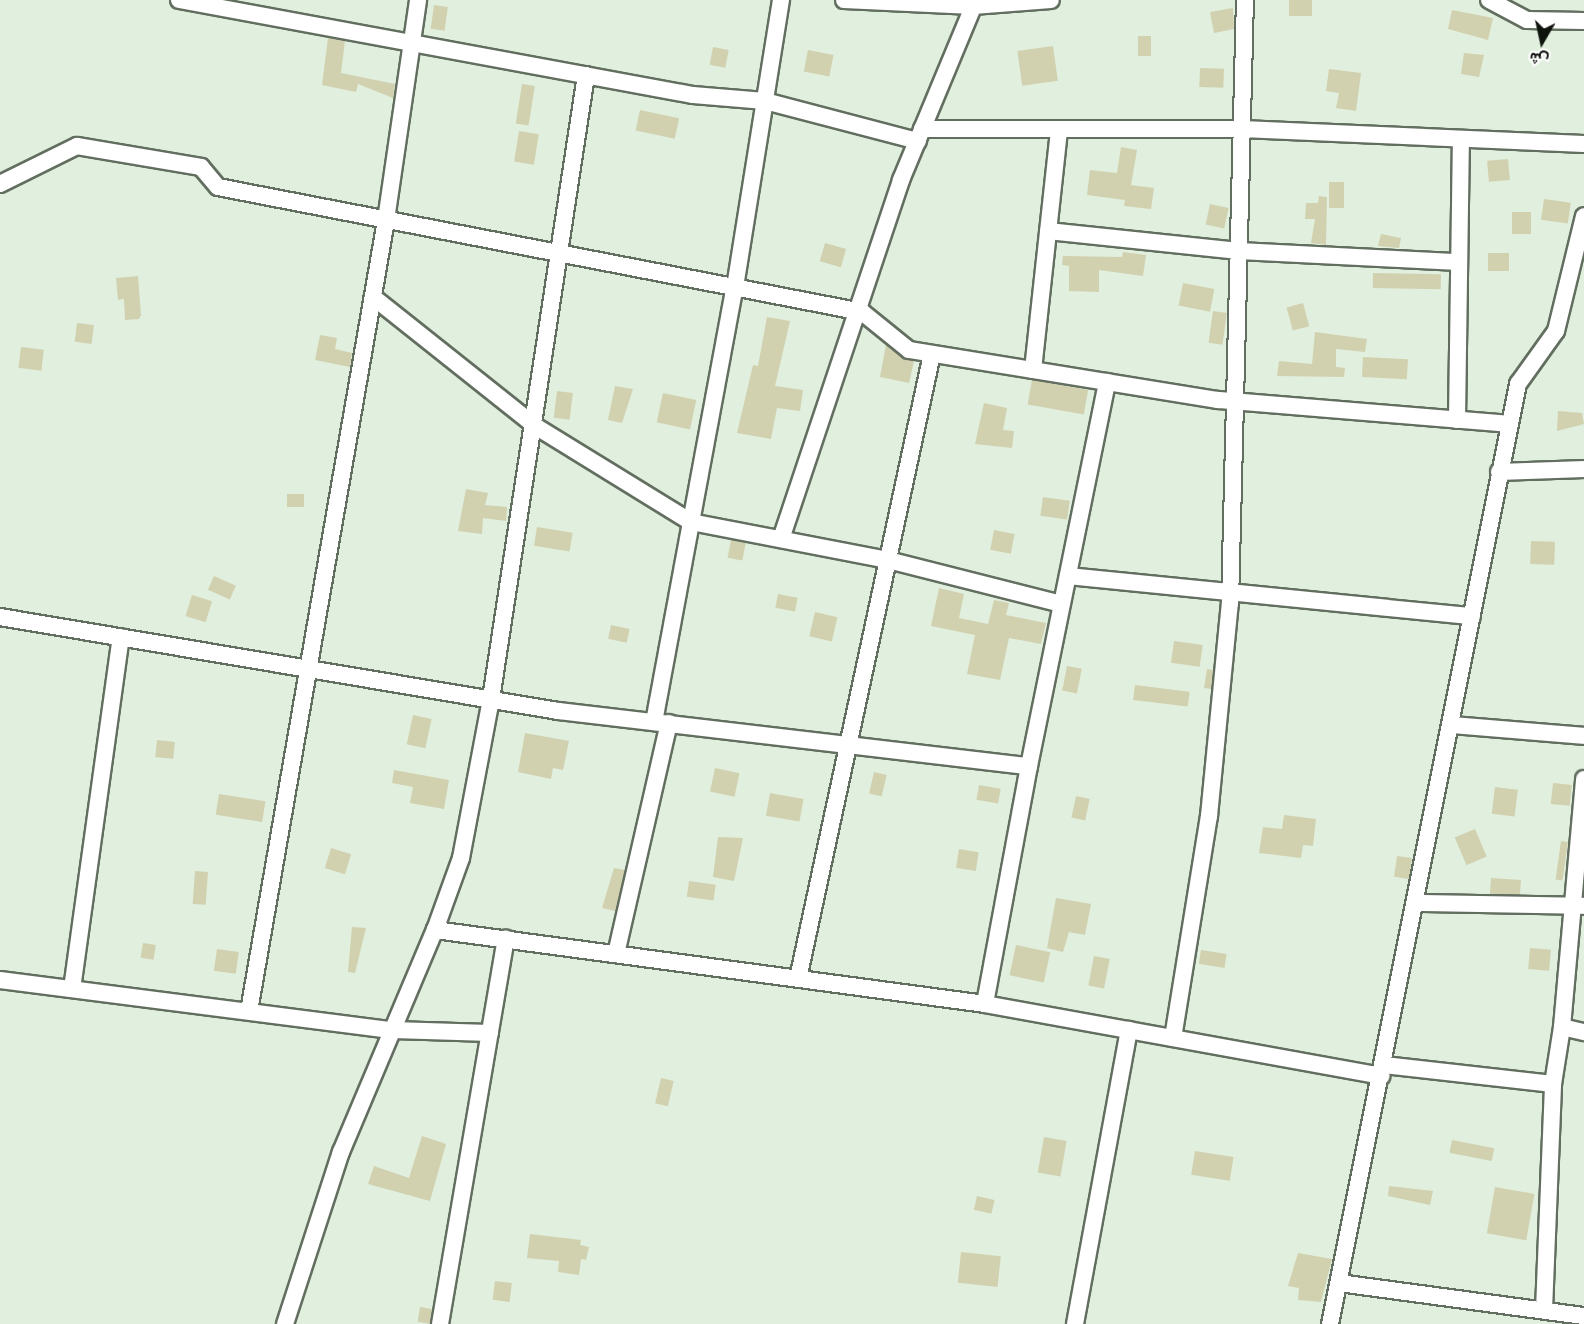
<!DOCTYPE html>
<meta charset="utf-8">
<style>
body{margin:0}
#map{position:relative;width:1584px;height:1324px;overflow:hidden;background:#e1efde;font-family:"Open Sans",Vazirmatn,sans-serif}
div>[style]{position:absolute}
.building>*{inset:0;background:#d1d1af;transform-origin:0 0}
.roads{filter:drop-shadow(2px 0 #626e5f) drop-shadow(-2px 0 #626e5f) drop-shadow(0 2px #626e5f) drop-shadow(0 -2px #626e5f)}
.minor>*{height:16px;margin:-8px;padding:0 8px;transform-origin:8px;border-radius:8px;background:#fff}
span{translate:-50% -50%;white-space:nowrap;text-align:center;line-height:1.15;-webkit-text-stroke:4.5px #fff;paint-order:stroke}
.north{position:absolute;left:1512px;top:12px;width:60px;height:60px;-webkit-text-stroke:4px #fff;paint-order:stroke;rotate:189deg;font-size:16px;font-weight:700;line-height:24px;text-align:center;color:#0f140e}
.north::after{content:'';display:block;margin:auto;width:21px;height:27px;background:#0f140e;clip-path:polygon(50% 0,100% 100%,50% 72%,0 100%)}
</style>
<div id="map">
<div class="building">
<i style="left:1289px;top:0;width:23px;height:16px"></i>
<i style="left:434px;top:5px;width:14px;height:24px;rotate:8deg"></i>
<i style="clip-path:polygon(1233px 8px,1234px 29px,1214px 33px,1210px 12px)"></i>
<i style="clip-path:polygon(1452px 10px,1493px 18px,1488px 40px,1448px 29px)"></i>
<i style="left:1138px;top:36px;width:13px;height:20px"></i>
<i style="clip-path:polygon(328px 38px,345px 41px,341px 73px,395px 84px,393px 98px,358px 84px,356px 92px,322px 85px)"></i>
<i style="left:1053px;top:46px;width:35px;height:36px;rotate:82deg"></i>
<i style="left:713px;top:47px;width:16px;height:18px;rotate:11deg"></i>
<i style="left:808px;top:50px;width:26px;height:22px;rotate:11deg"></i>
<i style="clip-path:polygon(1464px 53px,1484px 55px,1479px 77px,1461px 74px)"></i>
<i style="left:1200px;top:68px;width:24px;height:19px;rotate:2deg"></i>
<i style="clip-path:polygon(1329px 69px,1361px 73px,1356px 111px,1336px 108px,1339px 93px,1326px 91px)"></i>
<i style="left:522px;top:84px;width:13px;height:40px;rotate:9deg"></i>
<i style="left:640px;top:110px;width:40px;height:21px;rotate:12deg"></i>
<i style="left:519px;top:131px;width:20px;height:31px;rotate:9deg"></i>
<i style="clip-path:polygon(1121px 147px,1137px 150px,1131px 185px,1154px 188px,1151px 209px,1124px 206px,1125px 200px,1087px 195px,1090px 170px,1117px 173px)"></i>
<i style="left:1508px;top:159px;width:21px;height:21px;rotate:85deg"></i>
<i style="left:1329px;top:182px;width:15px;height:26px"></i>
<i style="clip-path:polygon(1319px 196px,1327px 197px,1326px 245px,1311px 243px,1315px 219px,1305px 219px,1306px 203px,1318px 203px)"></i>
<i style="left:1544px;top:199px;width:27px;height:21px;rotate:8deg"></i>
<i style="left:1210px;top:204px;width:19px;height:21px;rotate:12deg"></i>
<i style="left:1512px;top:212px;width:19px;height:22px"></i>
<i style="clip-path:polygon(1381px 234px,1401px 238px,1399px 248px,1378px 246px)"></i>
<i style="left:825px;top:243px;width:22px;height:19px;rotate:16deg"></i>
<i style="clip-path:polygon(1123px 252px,1146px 255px,1143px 276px,1099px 270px,1099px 292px,1069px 291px,1069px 266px,1062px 265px,1063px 256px,1122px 257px)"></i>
<i style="left:1488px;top:253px;width:21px;height:18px"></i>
<i style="left:1373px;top:273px;width:68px;height:15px;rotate:1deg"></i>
<i style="clip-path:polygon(138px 276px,141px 315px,139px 319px,125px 320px,124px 299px,118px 300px,116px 278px)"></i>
<i style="left:1183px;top:283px;width:32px;height:23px;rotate:11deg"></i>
<i style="left:1303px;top:303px;width:24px;height:17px;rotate:75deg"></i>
<i style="left:1213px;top:311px;width:14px;height:32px;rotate:8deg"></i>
<i style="clip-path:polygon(767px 317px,790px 321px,775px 386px,803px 390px,800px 411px,777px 408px,771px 439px,737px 433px,753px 365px,758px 366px)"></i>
<i style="left:77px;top:323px;width:17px;height:19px;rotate:7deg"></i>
<i style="clip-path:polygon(1315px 332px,1367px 339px,1365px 352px,1336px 349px,1336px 367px,1345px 368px,1344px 377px,1277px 376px,1279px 361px,1312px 364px)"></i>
<i style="clip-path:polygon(320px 335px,337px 338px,335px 349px,352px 353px,350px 367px,315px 360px)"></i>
<i style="clip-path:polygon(886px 345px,914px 361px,909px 383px,880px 377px)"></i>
<i style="left:21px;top:347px;width:23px;height:21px;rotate:7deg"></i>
<i style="left:1363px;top:357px;width:45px;height:20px;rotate:3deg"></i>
<i style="left:1032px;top:380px;width:57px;height:25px;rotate:10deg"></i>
<i style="clip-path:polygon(615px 386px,633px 389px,622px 423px,608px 420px)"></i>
<i style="left:557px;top:391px;width:16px;height:27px;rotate:7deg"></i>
<i style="left:663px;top:393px;width:34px;height:30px;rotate:12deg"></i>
<i style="clip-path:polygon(984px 403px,1007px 408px,1003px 430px,1014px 431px,1012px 448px,975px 444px)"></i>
<i style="clip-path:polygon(1558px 411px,1582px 413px,1584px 424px,1557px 431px)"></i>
<i style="clip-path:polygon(466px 489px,488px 493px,485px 505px,507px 507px,506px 521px,483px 518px,482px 534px,458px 531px)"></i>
<i style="left:287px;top:494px;width:17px;height:13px"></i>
<i style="left:1043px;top:497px;width:27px;height:19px;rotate:8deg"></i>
<i style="left:537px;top:527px;width:36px;height:19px;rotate:9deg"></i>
<i style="left:994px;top:530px;width:21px;height:20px;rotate:11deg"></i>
<i style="left:731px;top:540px;width:15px;height:18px;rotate:11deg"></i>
<i style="left:1531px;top:541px;width:24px;height:23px;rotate:2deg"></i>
<i style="left:214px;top:576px;width:24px;height:15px;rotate:24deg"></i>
<i style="clip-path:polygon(939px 588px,964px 594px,959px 618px,988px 624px,994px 600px,1009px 603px,1006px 615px,1046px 623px,1041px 644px,1009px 638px,1000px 680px,967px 674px,975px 635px,931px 626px)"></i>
<i style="left:778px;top:594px;width:20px;height:14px;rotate:11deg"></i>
<i style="left:192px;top:595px;width:21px;height:22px;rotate:17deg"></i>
<i style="left:815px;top:612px;width:23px;height:25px;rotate:13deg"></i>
<i style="left:611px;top:625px;width:19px;height:14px;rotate:12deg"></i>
<i style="left:1174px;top:641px;width:29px;height:22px;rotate:8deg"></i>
<i style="left:1067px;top:666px;width:15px;height:25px;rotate:11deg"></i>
<i style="clip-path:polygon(1207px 669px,1213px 670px,1211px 689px,1204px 688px)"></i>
<i style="left:1135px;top:685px;width:55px;height:15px;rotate:7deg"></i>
<i style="left:413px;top:715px;width:19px;height:30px;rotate:12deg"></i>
<i style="clip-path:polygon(525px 733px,569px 741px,563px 770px,553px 768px,551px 779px,518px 772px)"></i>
<i style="left:157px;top:740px;width:18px;height:17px;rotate:6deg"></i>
<i style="left:715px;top:768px;width:25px;height:24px;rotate:12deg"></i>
<i style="clip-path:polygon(394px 770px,449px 780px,444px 809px,410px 803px,413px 787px,392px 783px)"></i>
<i style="left:874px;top:772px;width:13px;height:22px;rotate:13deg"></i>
<i style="left:1553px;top:783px;width:19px;height:21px;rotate:6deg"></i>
<i style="left:979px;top:785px;width:22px;height:15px;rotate:10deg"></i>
<i style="left:1495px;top:787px;width:23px;height:27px;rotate:7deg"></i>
<i style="left:770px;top:793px;width:34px;height:23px;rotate:10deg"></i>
<i style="left:219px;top:794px;width:47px;height:21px;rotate:9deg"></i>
<i style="left:1076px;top:796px;width:14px;height:22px;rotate:12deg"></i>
<i style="clip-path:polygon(1284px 815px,1316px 819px,1313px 846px,1303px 845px,1301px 858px,1259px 853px,1263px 827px,1282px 829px)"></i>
<i style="left:1475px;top:829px;width:30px;height:22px;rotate:67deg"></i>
<i style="clip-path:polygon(718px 837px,743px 838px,734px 881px,713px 877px)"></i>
<i style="left:1561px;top:841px;width:7px;height:39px;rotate:8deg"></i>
<i style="left:331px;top:848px;width:21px;height:21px;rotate:17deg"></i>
<i style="left:959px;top:849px;width:20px;height:19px;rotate:9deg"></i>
<i style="left:1397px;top:856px;width:15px;height:21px;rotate:8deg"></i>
<i style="clip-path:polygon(614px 868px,625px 870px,615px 911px,602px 908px)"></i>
<i style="left:195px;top:871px;width:13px;height:33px;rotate:4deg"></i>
<i style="left:1491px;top:878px;width:30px;height:16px;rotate:4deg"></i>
<i style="left:689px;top:881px;width:27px;height:16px;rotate:8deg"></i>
<i style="clip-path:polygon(1056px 898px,1091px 904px,1085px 935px,1069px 932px,1063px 952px,1047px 948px)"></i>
<i style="clip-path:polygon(352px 927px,366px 928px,355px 973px,348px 972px)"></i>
<i style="left:143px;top:943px;width:13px;height:15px;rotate:9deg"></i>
<i style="left:1016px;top:945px;width:35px;height:31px;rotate:12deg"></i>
<i style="left:1530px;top:948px;width:21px;height:21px;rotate:5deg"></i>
<i style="left:217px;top:949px;width:22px;height:22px;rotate:8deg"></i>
<i style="left:1201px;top:950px;width:26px;height:14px;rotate:9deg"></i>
<i style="left:1094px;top:956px;width:16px;height:30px;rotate:11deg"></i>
<i style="left:661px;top:1078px;width:13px;height:26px;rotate:13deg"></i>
<i style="clip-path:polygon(422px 1136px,446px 1144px,430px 1201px,368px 1184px,374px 1166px,409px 1178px)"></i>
<i style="left:1044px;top:1137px;width:23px;height:36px;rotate:10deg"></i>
<i style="left:1452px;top:1140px;width:43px;height:13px;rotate:11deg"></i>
<i style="left:1195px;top:1151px;width:39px;height:24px;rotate:9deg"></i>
<i style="clip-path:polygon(1389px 1186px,1433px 1191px,1430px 1205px,1388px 1196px)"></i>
<i style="left:1495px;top:1187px;width:40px;height:47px;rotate:10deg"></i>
<i style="left:977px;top:1196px;width:18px;height:14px;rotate:13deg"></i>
<i style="clip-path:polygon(530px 1234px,581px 1240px,580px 1245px,589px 1247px,586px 1260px,581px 1259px,579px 1275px,558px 1272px,559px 1261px,527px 1258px)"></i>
<i style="left:961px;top:1252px;width:40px;height:31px;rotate:6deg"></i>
<i style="clip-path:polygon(1298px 1253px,1332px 1259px,1321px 1302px,1298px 1300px,1299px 1288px,1288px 1286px)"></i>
<i style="left:495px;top:1281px;width:17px;height:19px;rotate:7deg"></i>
<i style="left:420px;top:1307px;width:12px;height:15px;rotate:9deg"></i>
</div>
<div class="roads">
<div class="minor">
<i style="left:179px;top:0;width:523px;rotate:10.47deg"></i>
<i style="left:693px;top:95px;width:72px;rotate:4.8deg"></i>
<i style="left:765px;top:101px;width:158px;rotate:14.7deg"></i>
<i style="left:844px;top:0;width:129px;rotate:2.7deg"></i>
<i style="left:973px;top:6px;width:78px;rotate:-4.4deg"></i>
<i style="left:1489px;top:0;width:43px;rotate:27.8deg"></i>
<i style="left:1527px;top:20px;width:57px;rotate:1deg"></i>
<i style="left:922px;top:129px;width:320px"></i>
<i style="left:1242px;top:129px;width:342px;rotate:2.5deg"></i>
<i style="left:0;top:184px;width:86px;rotate:-26.3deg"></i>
<i style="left:77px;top:146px;width:126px;rotate:9.6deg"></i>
<i style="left:201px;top:167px;width:26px;rotate:50deg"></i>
<i style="left:218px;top:187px;width:656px;rotate:10.98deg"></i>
<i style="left:862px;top:312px;width:60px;rotate:39deg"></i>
<i style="left:909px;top:350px;width:313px;rotate:9.2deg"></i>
<i style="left:1218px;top:400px;width:292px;rotate:4.7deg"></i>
<i style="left:1048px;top:231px;width:192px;rotate:6deg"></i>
<i style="left:1239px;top:251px;width:220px;rotate:2.9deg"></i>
<i style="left:373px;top:297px;width:207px;rotate:38.5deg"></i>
<i style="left:535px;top:426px;width:183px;rotate:31.6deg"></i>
<i style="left:691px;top:522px;width:201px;rotate:10.9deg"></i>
<i style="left:888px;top:560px;width:179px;rotate:14.2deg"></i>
<i style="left:1033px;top:370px;width:242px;rotate:-83.8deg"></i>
<i style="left:1457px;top:420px;width:281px;rotate:-89.2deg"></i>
<i style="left:1499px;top:472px;width:85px;rotate:-2deg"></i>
<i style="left:781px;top:539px;width:379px;rotate:-71.5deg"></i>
<i style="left:901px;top:180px;width:195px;rotate:-67.4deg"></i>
<i style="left:1068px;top:576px;width:406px;rotate:5.7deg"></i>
<i style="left:0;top:617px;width:566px;rotate:9.56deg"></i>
<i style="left:558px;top:711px;width:474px;rotate:6.7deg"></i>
<i style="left:1029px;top:766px;width:242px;rotate:100.5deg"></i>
<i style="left:654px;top:722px;width:442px;rotate:-79.5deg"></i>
<i style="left:735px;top:287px;width:291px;rotate:-80.9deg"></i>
<i style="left:1451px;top:725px;width:133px;rotate:4.7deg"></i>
<i style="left:1029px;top:766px;width:392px;rotate:-78.5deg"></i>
<i style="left:1417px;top:903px;width:167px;rotate:1deg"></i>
<i style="left:435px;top:930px;width:77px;rotate:-70.1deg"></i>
<i style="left:461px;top:858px;width:162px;rotate:-79.3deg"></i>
<i style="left:491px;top:699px;width:631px;rotate:-81.34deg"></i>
<i style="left:616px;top:954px;width:237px;rotate:-77.1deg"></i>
<i style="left:798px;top:979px;width:639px;rotate:-77.9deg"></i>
<i style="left:0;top:980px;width:396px;rotate:7.3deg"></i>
<i style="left:393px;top:1030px;width:97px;rotate:1.8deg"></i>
<i style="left:72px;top:989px;width:355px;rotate:-82.1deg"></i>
<i style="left:249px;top:1011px;width:803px;rotate:-80.17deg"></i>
<i style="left:386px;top:220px;width:222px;rotate:-81.7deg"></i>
<i style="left:1562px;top:1027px;width:249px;rotate:-84.9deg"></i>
<i style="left:1173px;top:1038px;width:225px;rotate:-80.8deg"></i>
<i style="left:1209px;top:816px;width:214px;rotate:-84.4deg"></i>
<i style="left:1230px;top:603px;width:603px;rotate:-88.58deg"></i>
<i style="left:1384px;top:1065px;width:170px;rotate:6.4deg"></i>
<i style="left:1553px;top:1084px;width:58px;rotate:-81deg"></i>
<i style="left:1562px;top:1027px;width:23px;rotate:13deg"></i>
<i style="left:1339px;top:1283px;width:247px;rotate:7.7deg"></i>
<i style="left:1544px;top:1310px;width:226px;rotate:-87.7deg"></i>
<i style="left:285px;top:1324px;width:181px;rotate:-72deg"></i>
<i style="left:341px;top:1152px;width:241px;rotate:-67.1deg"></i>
<i style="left:435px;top:930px;width:555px;rotate:7.66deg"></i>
<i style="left:985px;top:1004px;width:403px;rotate:10.3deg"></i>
<i style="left:440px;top:1324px;width:391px;rotate:-80.3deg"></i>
<i style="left:1075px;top:1324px;width:299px;rotate:-79.6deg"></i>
<i style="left:1330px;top:1324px;width:959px;rotate:-78.69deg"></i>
<i style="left:1518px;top:384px;width:65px;rotate:-54.4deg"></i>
<i style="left:1556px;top:331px;width:118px;rotate:-76.3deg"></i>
</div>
</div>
<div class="north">ش</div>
</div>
